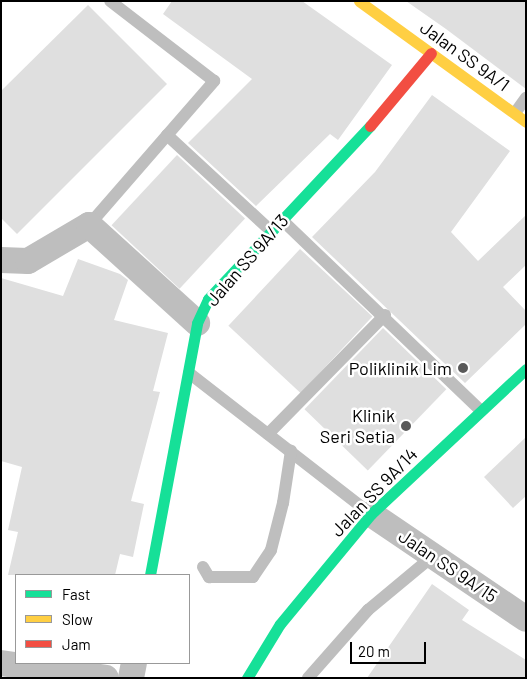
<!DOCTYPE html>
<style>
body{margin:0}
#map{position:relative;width:527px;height:679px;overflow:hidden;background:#fff;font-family:Barlow,sans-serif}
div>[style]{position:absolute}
.building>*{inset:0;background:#dfdfdf;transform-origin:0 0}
.lane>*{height:12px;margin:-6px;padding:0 6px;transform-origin:6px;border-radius:6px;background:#bebebe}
.street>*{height:26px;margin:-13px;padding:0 13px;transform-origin:13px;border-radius:13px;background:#bebebe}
.fast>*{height:11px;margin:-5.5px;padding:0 5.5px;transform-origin:5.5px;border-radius:5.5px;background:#16e098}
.slow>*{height:11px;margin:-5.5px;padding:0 5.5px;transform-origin:5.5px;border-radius:5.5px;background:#ffcf43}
.jam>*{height:11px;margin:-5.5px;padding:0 5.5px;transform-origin:5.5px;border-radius:5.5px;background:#f24e42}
.dots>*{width:14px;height:14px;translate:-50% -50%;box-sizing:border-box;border:2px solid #fff;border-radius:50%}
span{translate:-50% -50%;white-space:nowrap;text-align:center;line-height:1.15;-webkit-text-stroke:5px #fff;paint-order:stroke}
.street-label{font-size:18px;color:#000}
.poi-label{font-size:18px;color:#000}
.right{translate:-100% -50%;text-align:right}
.frame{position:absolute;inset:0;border:2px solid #000;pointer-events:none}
.legend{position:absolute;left:15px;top:574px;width:175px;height:90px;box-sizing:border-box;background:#fff;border:1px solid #999;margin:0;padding:6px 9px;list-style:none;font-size:15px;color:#000}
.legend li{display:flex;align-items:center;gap:10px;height:25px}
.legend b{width:25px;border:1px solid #999}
.scale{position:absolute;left:350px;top:642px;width:76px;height:22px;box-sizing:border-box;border:2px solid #000;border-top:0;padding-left:6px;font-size:15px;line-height:18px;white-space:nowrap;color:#000;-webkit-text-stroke:4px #fff;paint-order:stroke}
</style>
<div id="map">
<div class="building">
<i style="clip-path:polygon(172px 1px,302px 1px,392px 65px,338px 140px,330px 134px,256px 206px,188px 143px,252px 79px,163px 14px)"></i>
<i style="clip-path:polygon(406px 1px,526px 1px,526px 89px,446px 29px)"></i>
<i style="clip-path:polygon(88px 5px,167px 84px,17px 234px,1px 218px,1px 91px)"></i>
<i style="clip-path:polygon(432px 95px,510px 151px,451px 232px,478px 261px,526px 215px,526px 265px,503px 287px,526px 311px,526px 324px,465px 383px,312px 237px,375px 172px)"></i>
<i style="left:177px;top:155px;width:93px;height:96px;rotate:43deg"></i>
<i style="left:300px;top:249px;width:99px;height:105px;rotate:43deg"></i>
<i style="clip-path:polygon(78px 259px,120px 274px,128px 280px,114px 320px,168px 333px,153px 391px,160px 392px,131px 501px,144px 504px,133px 557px,120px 554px,115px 575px,8px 575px,18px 532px,8px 530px,22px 467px,1px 461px,1px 278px,63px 296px)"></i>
<i style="left:383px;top:328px;width:88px;height:113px;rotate:44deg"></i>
<i style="clip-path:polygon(526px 437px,526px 496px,513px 508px,484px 477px)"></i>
<i style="clip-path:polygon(432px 584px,469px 610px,462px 620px,526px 660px,526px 678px,367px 678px)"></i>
</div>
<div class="lane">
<i style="left:515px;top:113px;width:19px;rotate:-54deg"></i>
<i style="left:167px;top:135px;width:140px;rotate:42.7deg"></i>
<i style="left:281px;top:219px;width:277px;rotate:43.8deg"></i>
<i style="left:89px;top:225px;width:191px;rotate:-49deg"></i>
<i style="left:214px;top:81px;width:131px;rotate:-142.4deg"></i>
<i style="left:189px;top:373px;width:230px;rotate:37.8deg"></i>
<i style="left:268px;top:434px;width:167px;rotate:-45.5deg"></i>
<i style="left:203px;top:567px;width:12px;rotate:59deg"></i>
<i style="left:209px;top:577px;width:44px"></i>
<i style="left:253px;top:577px;width:32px;rotate:-56deg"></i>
<i style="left:271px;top:550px;width:49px;rotate:-75.7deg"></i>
<i style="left:283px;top:503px;width:53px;rotate:-81.3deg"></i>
<i style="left:308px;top:678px;width:91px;rotate:-48.6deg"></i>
<i style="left:368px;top:610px;width:85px;rotate:-39.7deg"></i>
</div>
<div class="street">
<i style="left:1px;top:260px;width:27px;rotate:2deg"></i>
<i style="left:28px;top:261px;width:71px;rotate:-30.5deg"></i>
<i style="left:89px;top:225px;width:146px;rotate:42.2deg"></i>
<i style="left:371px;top:514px;width:187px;rotate:34.1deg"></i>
<i style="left:1px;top:663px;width:106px;rotate:8.1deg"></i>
<i style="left:131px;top:678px;width:15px;rotate:-79deg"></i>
</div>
<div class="fast">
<i style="left:150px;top:575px;width:256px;rotate:-79.4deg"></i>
<i style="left:197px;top:323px;width:26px;rotate:-65deg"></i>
<i style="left:208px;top:299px;width:237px;rotate:-46.9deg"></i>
<i style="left:247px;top:678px;width:63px;rotate:-58.6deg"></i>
<i style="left:280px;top:624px;width:143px;rotate:-50.4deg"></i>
<i style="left:371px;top:514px;width:212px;rotate:-43.1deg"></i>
</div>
<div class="slow">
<i style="left:359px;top:1px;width:206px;rotate:35.9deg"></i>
</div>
<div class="jam">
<i style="left:370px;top:126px;width:95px;rotate:-50.1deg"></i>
</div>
<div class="dots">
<i style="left:463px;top:368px;background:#595959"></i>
<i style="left:406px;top:426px;background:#595959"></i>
</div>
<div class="street-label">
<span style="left:465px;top:56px;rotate:36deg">Jalan SS 9A/1</span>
<span style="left:247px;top:260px;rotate:-49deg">Jalan SS 9A/13</span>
<span style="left:374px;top:492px;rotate:-46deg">Jalan SS 9A/14</span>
<span style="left:448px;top:566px;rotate:34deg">Jalan SS 9A/15</span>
</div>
<div class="poi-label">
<span class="right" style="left:452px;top:368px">Poliklinik Lim</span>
<span class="right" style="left:395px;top:426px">Klinik<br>Seri Setia</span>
</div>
<div class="frame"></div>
<ul class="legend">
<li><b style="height:6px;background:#16e098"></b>Fast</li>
<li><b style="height:6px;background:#ffcf43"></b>Slow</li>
<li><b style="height:6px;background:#f24e42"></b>Jam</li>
</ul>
<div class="scale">20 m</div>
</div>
